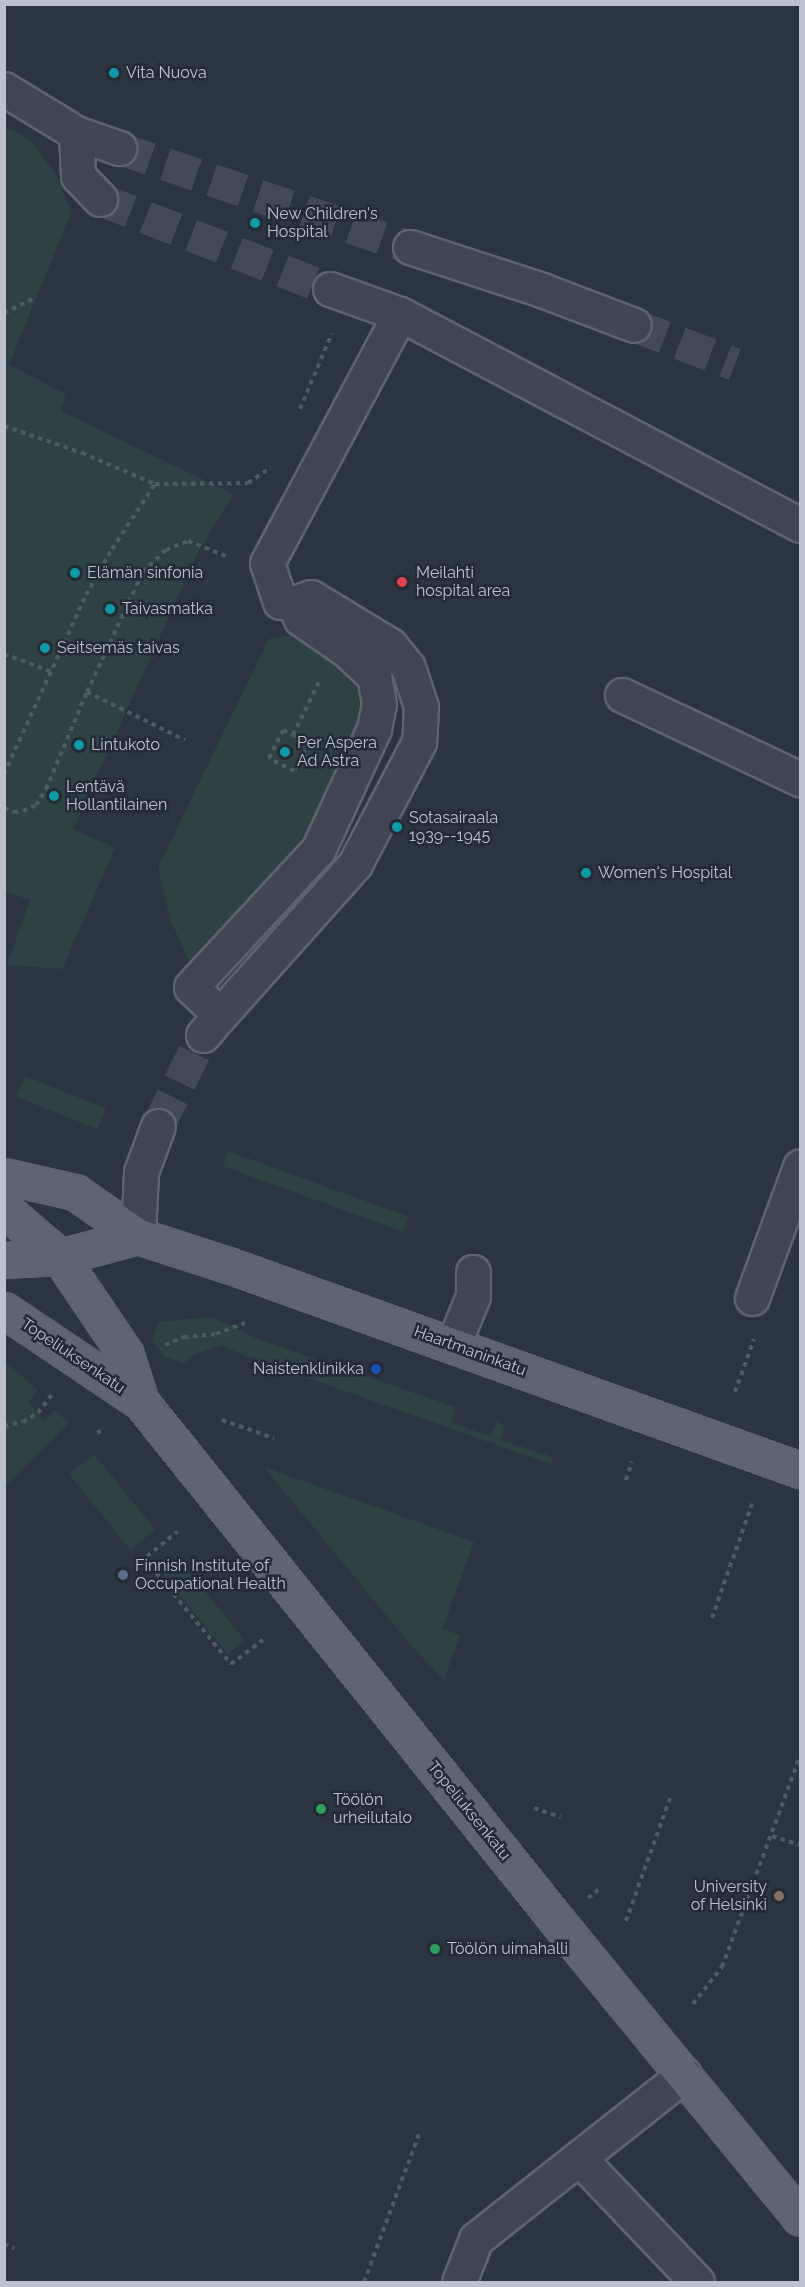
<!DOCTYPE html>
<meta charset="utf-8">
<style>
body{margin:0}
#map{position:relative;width:805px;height:2287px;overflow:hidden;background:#2b3541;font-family:Raleway,sans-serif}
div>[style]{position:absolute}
.green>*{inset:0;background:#2e4243;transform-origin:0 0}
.minor-tunnel>*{height:33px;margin-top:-16.5px;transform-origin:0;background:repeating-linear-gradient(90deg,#414a56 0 33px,transparent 0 49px)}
.path>*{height:4px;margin-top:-2px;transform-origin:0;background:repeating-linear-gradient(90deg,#4d5e61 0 4.5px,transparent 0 9px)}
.roads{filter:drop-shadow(2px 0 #5d646e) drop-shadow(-2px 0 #5d646e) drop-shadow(0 2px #5d646e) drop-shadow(0 -2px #5d646e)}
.minor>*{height:33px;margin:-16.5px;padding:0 16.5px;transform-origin:16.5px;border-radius:16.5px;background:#3f4651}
.major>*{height:33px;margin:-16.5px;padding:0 16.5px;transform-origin:16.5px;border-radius:16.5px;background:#5d6670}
.dots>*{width:16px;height:16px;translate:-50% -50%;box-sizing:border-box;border:3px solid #232b36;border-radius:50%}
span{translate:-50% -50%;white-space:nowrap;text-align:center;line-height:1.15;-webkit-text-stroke:5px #232b36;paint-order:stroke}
.poi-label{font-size:16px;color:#bcc2cb}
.left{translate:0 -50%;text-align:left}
.right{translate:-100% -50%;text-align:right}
.street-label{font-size:16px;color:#bcc2cb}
.frame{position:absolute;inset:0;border:6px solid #bcc2cb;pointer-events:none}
</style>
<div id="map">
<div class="green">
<i style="clip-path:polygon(5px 128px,19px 133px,34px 144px,59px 180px,71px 212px,9px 365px,66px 394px,61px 411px,233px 494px,197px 554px,73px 829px,115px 848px,62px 969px,7px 965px,30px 900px,4px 891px)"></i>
<i style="clip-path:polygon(303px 634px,371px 701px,362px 729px,301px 845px,191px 965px,170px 919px,158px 867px,269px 639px)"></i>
<i style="left:25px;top:1076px;width:87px;height:22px;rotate:22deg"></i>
<i style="left:228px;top:1151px;width:192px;height:16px;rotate:20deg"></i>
<i style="clip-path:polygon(212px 1317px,258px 1339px,455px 1407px,451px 1423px,490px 1436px,496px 1422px,505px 1425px,500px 1440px,553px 1457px,551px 1464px,243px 1355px,223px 1345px,196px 1354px,184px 1363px,165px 1357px,152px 1342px,158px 1322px)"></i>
<i style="clip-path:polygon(5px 1362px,38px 1390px,28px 1403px,44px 1421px,55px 1410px,69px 1423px,5px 1486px)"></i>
<i style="left:94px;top:1454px;width:97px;height:32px;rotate:51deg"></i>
<i style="clip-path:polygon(264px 1467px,474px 1542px,442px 1629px,460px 1635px,444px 1680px,409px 1643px)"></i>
<i style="left:178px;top:1558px;width:106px;height:22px;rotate:51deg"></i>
</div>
<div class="minor-tunnel">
<i style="left:119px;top:148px;width:307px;rotate:18.8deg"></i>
<i style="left:100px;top:199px;width:247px;rotate:21.4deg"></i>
<i style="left:634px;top:325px;width:108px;rotate:21.1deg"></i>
<i style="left:158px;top:1126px;width:102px;rotate:-63.7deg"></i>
</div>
<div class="path">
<i style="left:4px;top:313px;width:34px;rotate:-26deg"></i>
<i style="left:300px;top:409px;width:82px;rotate:-67.2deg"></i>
<i style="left:4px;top:426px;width:83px;rotate:19.1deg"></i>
<i style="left:82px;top:453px;width:79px;rotate:23deg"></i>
<i style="left:155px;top:484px;width:93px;rotate:-0.6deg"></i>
<i style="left:248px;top:483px;width:27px;rotate:-34deg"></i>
<i style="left:4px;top:654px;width:51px;rotate:20.6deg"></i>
<i style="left:87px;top:692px;width:109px;rotate:26.1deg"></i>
<i style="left:293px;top:735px;width:17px;rotate:24deg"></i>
<i style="left:309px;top:742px;width:33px;rotate:117deg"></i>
<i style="left:294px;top:771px;width:28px;rotate:-153deg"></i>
<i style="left:269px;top:758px;width:31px;rotate:-63deg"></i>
<i style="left:283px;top:730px;width:11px;rotate:27deg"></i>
<i style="left:293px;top:735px;width:61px;rotate:-63.9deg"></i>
<i style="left:4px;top:774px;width:197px;rotate:-65.4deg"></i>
<i style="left:86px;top:595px;width:53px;rotate:-60.5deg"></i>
<i style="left:112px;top:549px;width:78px;rotate:-56.5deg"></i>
<i style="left:4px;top:808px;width:11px;rotate:22deg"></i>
<i style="left:14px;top:812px;width:9px;rotate:-6deg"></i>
<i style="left:23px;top:811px;width:14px;rotate:-25deg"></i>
<i style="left:36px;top:805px;width:19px;rotate:-58deg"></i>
<i style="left:46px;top:789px;width:105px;rotate:-67.1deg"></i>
<i style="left:87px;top:692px;width:132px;rotate:-65deg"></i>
<i style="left:143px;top:572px;width:32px;rotate:-44deg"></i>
<i style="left:166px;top:550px;width:24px;rotate:-22deg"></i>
<i style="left:188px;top:541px;width:41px;rotate:21.5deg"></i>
<i style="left:165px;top:1345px;width:21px;rotate:-23deg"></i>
<i style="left:184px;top:1337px;width:32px;rotate:-5deg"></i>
<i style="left:216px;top:1334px;width:31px;rotate:-21deg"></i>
<i style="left:735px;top:1392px;width:56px;rotate:-70.3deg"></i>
<i style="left:222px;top:1420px;width:55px;rotate:19.1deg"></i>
<i style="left:4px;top:1426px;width:19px;rotate:-12deg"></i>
<i style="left:23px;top:1422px;width:17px;rotate:-31deg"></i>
<i style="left:38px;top:1413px;width:26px;rotate:-53deg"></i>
<i style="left:97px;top:1433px;width:9px;rotate:-32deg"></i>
<i style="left:626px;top:1480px;width:19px;rotate:-72deg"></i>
<i style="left:145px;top:1559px;width:136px;rotate:50.7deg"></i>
<i style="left:231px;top:1664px;width:40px;rotate:-37deg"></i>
<i style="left:140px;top:1562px;width:48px;rotate:-39deg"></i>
<i style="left:712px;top:1618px;width:121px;rotate:-70.7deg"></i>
<i style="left:534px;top:1808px;width:28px;rotate:19deg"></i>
<i style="left:772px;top:1836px;width:29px;rotate:18deg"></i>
<i style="left:588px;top:1898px;width:14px;rotate:-39deg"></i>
<i style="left:626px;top:1921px;width:131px;rotate:-70.3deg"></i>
<i style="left:518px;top:1956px;width:12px;rotate:-42deg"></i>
<i style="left:693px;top:2004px;width:47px;rotate:-51.9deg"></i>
<i style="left:722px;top:1967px;width:225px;rotate:-69.7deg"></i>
<i style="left:4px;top:2244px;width:11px;rotate:22deg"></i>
<i style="left:364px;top:2282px;width:158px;rotate:-69.6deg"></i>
</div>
<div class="roads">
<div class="minor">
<i style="left:4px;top:89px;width:84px;rotate:31.4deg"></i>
<i style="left:76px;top:133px;width:46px;rotate:19.2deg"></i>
<i style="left:76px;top:133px;width:43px;rotate:87.3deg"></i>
<i style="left:78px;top:176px;width:32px;rotate:46deg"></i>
<i style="left:410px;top:247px;width:139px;rotate:18deg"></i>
<i style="left:542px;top:290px;width:98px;rotate:20.8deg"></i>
<i style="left:330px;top:289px;width:74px;rotate:19.7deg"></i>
<i style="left:400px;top:314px;width:452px;rotate:27.8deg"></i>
<i style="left:280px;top:602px;width:41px;rotate:-108.4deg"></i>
<i style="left:267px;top:563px;width:282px;rotate:-61.9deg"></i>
<i style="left:622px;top:695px;width:197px;rotate:25.3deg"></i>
<i style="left:203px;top:1035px;width:26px;rotate:-50deg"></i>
<i style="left:220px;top:1015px;width:40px;rotate:-136deg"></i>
<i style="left:191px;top:987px;width:187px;rotate:-47.2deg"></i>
<i style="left:318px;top:850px;width:133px;rotate:-65.2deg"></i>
<i style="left:374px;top:729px;width:25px;rotate:-79deg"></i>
<i style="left:379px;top:704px;width:28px;rotate:-100deg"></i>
<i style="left:374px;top:676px;width:38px;rotate:-137deg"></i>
<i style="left:346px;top:650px;width:55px;rotate:-145.4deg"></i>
<i style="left:301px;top:619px;width:18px;rotate:-117deg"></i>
<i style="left:293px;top:603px;width:19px;rotate:-18deg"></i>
<i style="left:311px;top:597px;width:92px;rotate:31.3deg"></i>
<i style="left:390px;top:645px;width:28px;rotate:51deg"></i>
<i style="left:408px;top:667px;width:42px;rotate:72deg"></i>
<i style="left:421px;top:707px;width:35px;rotate:93deg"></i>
<i style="left:419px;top:742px;width:138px;rotate:117.7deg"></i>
<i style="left:355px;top:864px;width:203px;rotate:131.8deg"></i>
<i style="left:138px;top:1236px;width:64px;rotate:-87.3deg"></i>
<i style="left:141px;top:1172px;width:49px;rotate:-69.7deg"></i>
<i style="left:752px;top:1298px;width:140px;rotate:-69.9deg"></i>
<i style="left:453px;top:1345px;width:53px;rotate:-67.8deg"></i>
<i style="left:473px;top:1296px;width:24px;rotate:-90deg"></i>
<i style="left:579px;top:2158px;width:171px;rotate:46.4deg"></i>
<i style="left:459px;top:2282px;width:46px;rotate:-68.4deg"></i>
<i style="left:476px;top:2239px;width:265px;rotate:-38.3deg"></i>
</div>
<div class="major">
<i style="left:4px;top:1176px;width:73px;rotate:12.7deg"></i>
<i style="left:75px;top:1192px;width:77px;rotate:34.9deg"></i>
<i style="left:138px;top:1236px;width:95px;rotate:17.9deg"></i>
<i style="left:228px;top:1265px;width:608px;rotate:19.72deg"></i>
<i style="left:4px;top:1209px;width:74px;rotate:40.6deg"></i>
<i style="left:60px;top:1257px;width:118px;rotate:56deg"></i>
<i style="left:126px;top:1355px;width:49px;rotate:72.3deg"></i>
<i style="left:4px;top:1260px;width:56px;rotate:-3.1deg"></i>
<i style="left:60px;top:1257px;width:81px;rotate:-15.1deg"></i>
<i style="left:4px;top:1310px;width:165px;rotate:33.9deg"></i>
<i style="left:141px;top:1402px;width:667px;rotate:51.27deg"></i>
<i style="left:558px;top:1922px;width:382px;rotate:50.7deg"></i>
</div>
</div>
<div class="dots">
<i style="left:114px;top:73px;background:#0f9aa8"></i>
<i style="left:255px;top:223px;background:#0f9aa8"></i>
<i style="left:75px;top:573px;background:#0f9aa8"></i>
<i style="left:402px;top:582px;background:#e0444e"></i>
<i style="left:110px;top:609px;background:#0f9aa8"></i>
<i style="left:45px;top:648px;background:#0f9aa8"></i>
<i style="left:79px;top:745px;background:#0f9aa8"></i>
<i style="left:285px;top:752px;background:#0f9aa8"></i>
<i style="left:54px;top:796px;background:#0f9aa8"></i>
<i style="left:397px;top:827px;background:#0f9aa8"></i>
<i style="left:586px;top:873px;background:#0f9aa8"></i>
<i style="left:376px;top:1369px;background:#1a4fb4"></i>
<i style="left:123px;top:1575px;background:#5c6f8a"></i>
<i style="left:321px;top:1809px;background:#2e9e5b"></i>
<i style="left:779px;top:1896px;background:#8d6e63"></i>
<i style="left:435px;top:1949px;background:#2e9e5b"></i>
</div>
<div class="poi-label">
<span class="left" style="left:126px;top:73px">Vita Nuova</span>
<span class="left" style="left:267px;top:223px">New Children's<br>Hospital</span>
<span class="left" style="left:87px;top:573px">Elämän sinfonia</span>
<span class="left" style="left:416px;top:582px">Meilahti<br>hospital area</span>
<span class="left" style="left:122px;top:609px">Taivasmatka</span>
<span class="left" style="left:57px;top:648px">Seitsemäs taivas</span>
<span class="left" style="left:297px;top:752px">Per Aspera<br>Ad Astra</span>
<span class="left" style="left:91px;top:745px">Lintukoto</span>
<span class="left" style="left:66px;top:796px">Lentävä<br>Hollantilainen</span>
<span class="left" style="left:409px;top:827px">Sotasairaala<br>1939--1945</span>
<span class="left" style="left:598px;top:873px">Women's Hospital</span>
<span class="right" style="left:364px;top:1369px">Naistenklinikka</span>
<span class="left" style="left:135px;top:1575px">Finnish Institute of<br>Occupational Health</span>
<span class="left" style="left:333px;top:1809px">Töölön<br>urheilutalo</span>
<span class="right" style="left:767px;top:1896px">University<br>of Helsinki</span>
<span class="left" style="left:447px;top:1949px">Töölön uimahalli</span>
</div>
<div class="street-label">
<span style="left:470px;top:1351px;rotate:20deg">Haartmaninkatu</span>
<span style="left:73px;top:1356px;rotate:34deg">Topeliuksenkatu</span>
<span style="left:469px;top:1811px;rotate:51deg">Topeliuksenkatu</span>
</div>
<div class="frame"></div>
</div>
